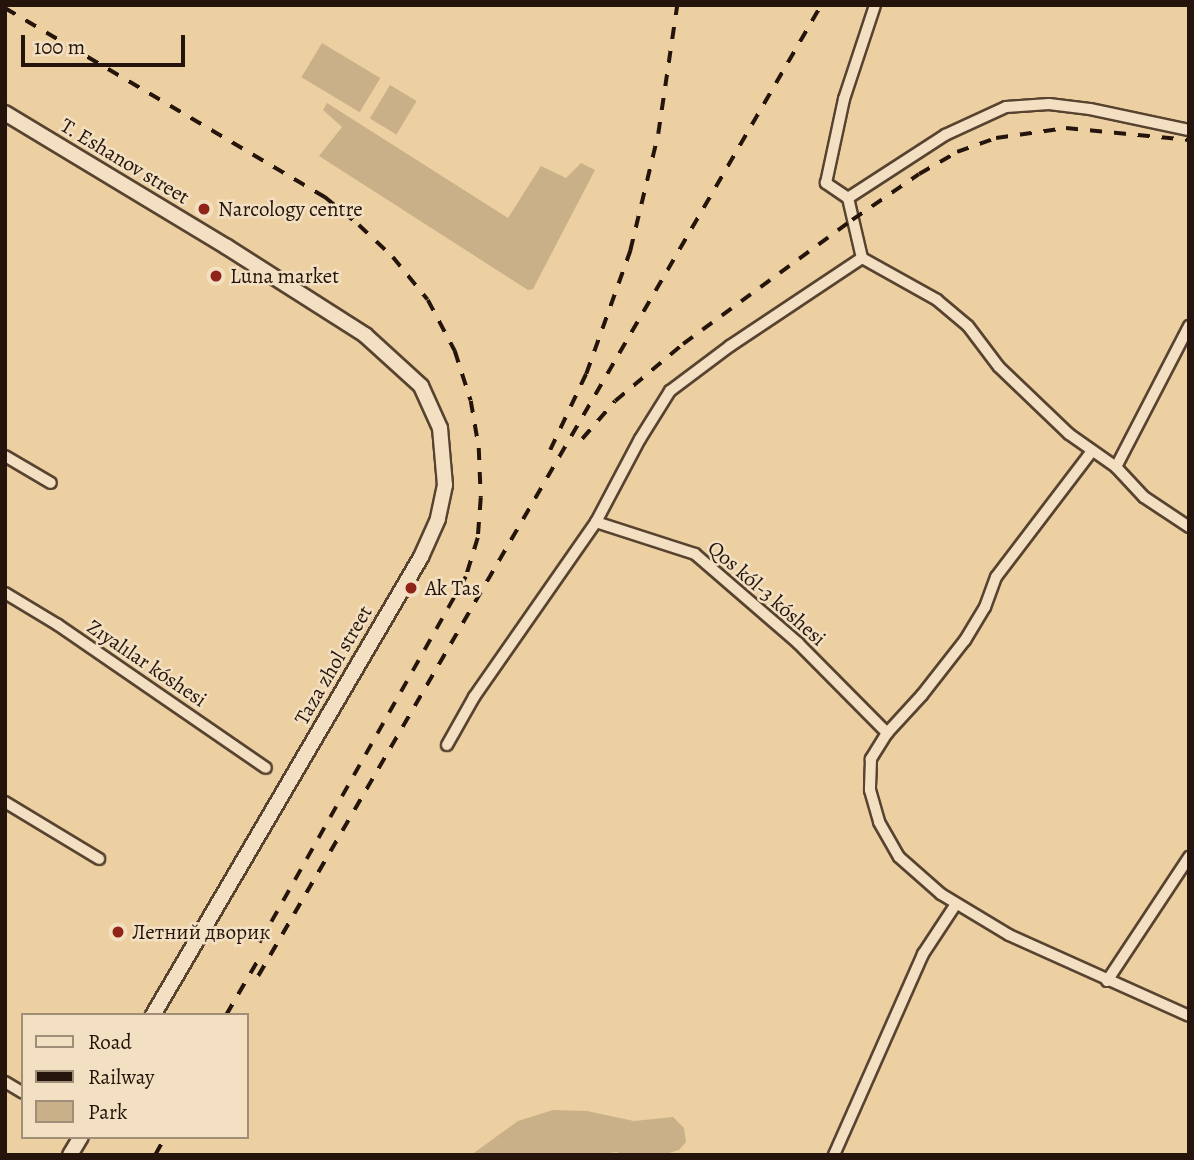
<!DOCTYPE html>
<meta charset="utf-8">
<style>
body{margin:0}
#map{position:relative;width:1194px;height:1160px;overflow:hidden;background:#ecd0a1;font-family:Alegreya,serif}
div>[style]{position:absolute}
.green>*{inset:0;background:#cab088;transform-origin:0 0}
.roads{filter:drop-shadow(2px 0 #574330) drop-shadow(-2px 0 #574330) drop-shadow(0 2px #574330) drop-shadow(0 -2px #574330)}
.minor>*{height:10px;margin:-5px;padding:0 5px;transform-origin:5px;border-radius:5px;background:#f3e0c2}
.secondary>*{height:14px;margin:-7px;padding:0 7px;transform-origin:7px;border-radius:7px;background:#f3e0c2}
.rail>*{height:3.5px;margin-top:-1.75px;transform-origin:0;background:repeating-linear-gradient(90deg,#25140b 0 12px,transparent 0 24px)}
.dots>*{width:19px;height:19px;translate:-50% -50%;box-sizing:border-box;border:4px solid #f3e0c2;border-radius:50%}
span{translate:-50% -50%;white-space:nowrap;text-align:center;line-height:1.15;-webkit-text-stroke:5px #f3e0c2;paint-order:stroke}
.street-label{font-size:21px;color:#25140b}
.poi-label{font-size:21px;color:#25140b}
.left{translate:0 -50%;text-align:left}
.frame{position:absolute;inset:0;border:7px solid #25140b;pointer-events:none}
.legend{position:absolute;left:21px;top:1013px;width:228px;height:126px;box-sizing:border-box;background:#f3e0c2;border:2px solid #a18e79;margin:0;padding:9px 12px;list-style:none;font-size:21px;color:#25140b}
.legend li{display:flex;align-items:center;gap:14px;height:35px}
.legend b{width:35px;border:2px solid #a18e79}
.scale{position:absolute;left:21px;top:35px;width:164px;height:32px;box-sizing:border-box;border:4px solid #25140b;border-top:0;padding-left:9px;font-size:21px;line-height:24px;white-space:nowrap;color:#25140b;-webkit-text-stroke:5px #f3e0c2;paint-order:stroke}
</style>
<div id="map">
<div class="green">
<i style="left:322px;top:43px;width:68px;height:40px;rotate:31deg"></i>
<i style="left:390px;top:85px;width:31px;height:39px;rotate:31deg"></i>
<i style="clip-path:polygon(327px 103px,508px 218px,541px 166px,566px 178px,581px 163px,595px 170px,533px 289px,528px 290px,319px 156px,342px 127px,323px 110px)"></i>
<i style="clip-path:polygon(553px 1110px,587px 1111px,634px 1121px,673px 1117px,684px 1128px,686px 1142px,679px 1150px,662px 1155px,620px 1155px,617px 1152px,593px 1155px,471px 1155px,518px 1121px)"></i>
</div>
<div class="roads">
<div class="minor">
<i style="left:848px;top:198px;width:116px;rotate:-33deg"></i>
<i style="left:945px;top:135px;width:67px;rotate:-24.7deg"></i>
<i style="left:1006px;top:107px;width:43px;rotate:-4deg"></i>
<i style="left:1049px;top:104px;width:41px;rotate:7deg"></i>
<i style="left:1090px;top:109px;width:101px;rotate:12deg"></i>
<i style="left:862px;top:258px;width:86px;rotate:29.2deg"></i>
<i style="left:937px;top:300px;width:40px;rotate:40deg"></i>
<i style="left:968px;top:326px;width:51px;rotate:52.9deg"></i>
<i style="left:999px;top:367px;width:97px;rotate:43.7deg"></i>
<i style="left:1069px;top:434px;width:57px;rotate:35.1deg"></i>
<i style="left:1116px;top:467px;width:41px;rotate:47deg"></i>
<i style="left:1144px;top:497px;width:54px;rotate:33.7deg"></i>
<i style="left:862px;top:258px;width:62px;rotate:-103.1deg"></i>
<i style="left:848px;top:198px;width:27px;rotate:-146deg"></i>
<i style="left:826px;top:183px;width:86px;rotate:-77.9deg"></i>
<i style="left:844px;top:99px;width:99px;rotate:-71.7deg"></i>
<i style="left:1092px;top:451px;width:158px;rotate:127.3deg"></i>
<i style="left:996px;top:577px;width:32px;rotate:110deg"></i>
<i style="left:985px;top:607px;width:39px;rotate:121deg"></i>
<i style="left:965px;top:640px;width:70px;rotate:128deg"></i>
<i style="left:922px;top:695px;width:52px;rotate:132.6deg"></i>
<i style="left:887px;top:733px;width:31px;rotate:122deg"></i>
<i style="left:871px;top:759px;width:31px;rotate:92deg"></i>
<i style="left:870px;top:790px;width:33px;rotate:74deg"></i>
<i style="left:879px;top:822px;width:40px;rotate:60.3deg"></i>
<i style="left:899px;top:857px;width:56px;rotate:41.4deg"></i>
<i style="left:941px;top:894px;width:79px;rotate:31.1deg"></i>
<i style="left:1009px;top:935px;width:197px;rotate:24.2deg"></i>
<i style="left:5px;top:456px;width:53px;rotate:30.4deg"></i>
<i style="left:1116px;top:467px;width:159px;rotate:-62.6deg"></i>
<i style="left:596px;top:522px;width:104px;rotate:17.9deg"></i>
<i style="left:695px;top:554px;width:136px;rotate:40.8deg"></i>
<i style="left:798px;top:643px;width:127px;rotate:45.3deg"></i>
<i style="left:5px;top:593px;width:62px;rotate:31.1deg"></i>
<i style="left:58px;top:625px;width:252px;rotate:34.5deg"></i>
<i style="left:447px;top:745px;width:55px;rotate:-60.6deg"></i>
<i style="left:474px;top:697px;width:213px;rotate:-55.1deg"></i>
<i style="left:596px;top:522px;width:94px;rotate:-62.1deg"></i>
<i style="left:640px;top:439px;width:57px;rotate:-58deg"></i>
<i style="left:670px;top:391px;width:75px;rotate:-36.9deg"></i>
<i style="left:730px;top:346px;width:159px;rotate:-33.7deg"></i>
<i style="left:5px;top:802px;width:110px;rotate:31.2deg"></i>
<i style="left:1107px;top:981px;width:149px;rotate:-56.5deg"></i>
<i style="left:5px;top:1082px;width:21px;rotate:31deg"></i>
<i style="left:834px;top:1155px;width:220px;rotate:-66.1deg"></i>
<i style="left:923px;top:954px;width:60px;rotate:-56.6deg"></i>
</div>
<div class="secondary">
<i style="left:5px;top:113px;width:259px;rotate:31.1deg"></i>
<i style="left:227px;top:247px;width:164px;rotate:32.5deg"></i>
<i style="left:365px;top:335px;width:76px;rotate:42.3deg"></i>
<i style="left:421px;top:386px;width:46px;rotate:65.7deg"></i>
<i style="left:440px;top:428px;width:57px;rotate:85deg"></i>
<i style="left:445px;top:485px;width:35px;rotate:102deg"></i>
<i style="left:438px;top:519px;width:42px;rotate:114.1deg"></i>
<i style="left:421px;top:557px;width:531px;rotate:120.33deg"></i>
<i style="left:70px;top:1155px;width:21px;rotate:-59deg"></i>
</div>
</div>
<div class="rail">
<i style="left:5px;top:8px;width:372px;rotate:30.6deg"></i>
<i style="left:325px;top:197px;width:44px;rotate:39.5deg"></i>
<i style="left:359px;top:225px;width:47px;rotate:43.3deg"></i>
<i style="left:393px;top:257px;width:55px;rotate:50.9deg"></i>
<i style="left:428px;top:300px;width:58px;rotate:62.1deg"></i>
<i style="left:455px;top:351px;width:52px;rotate:72.3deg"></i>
<i style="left:471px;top:401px;width:48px;rotate:80.3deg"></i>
<i style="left:479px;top:448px;width:50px;rotate:87.7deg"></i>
<i style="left:481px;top:498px;width:40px;rotate:94.3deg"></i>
<i style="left:478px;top:538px;width:41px;rotate:107.1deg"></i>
<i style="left:466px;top:577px;width:429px;rotate:119.4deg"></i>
<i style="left:582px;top:439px;width:50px;rotate:-49deg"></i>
<i style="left:615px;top:401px;width:89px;rotate:-40deg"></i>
<i style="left:683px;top:344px;width:210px;rotate:-36.3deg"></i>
<i style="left:852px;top:220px;width:81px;rotate:-34.5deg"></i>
<i style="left:919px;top:174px;width:44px;rotate:-30.1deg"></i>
<i style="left:957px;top:152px;width:41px;rotate:-19.7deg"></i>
<i style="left:996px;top:138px;width:71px;rotate:-8.1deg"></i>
<i style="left:1066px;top:128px;width:124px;rotate:5.6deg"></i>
<i style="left:550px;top:450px;width:84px;rotate:-64.7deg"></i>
<i style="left:586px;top:374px;width:131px;rotate:-70.3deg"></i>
<i style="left:630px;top:251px;width:120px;rotate:-76.5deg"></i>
<i style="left:658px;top:134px;width:130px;rotate:-81.6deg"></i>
<i style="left:258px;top:976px;width:1122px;rotate:-59.89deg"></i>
<i style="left:226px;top:1015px;width:64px;rotate:-59.8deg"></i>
<i style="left:155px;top:1155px;width:21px;rotate:-61deg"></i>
</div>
<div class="dots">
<i style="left:204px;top:209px;background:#8f2418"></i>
<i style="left:216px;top:276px;background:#8f2418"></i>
<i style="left:411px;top:588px;background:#8f2418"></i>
<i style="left:118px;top:932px;background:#8f2418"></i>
</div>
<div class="street-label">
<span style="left:125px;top:161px;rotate:31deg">T. Eshanov street</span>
<span style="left:767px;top:593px;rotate:41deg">Qos kól-3 kóshesi</span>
<span style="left:147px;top:663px;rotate:34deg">Zıyalılar kóshesi</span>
<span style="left:333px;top:665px;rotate:-60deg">Taza zhol street</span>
</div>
<div class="poi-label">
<span class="left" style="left:218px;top:209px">Narcology centre</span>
<span class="left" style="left:230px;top:276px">Luna market</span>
<span class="left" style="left:425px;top:588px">Ak Tas</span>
<span class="left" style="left:132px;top:932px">Летний дворик</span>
</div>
<div class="frame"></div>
<ul class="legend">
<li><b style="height:9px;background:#f3e0c2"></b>Road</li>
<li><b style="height:9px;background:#25140b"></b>Railway</li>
<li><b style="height:19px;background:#cab088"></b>Park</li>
</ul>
<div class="scale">100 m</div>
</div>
